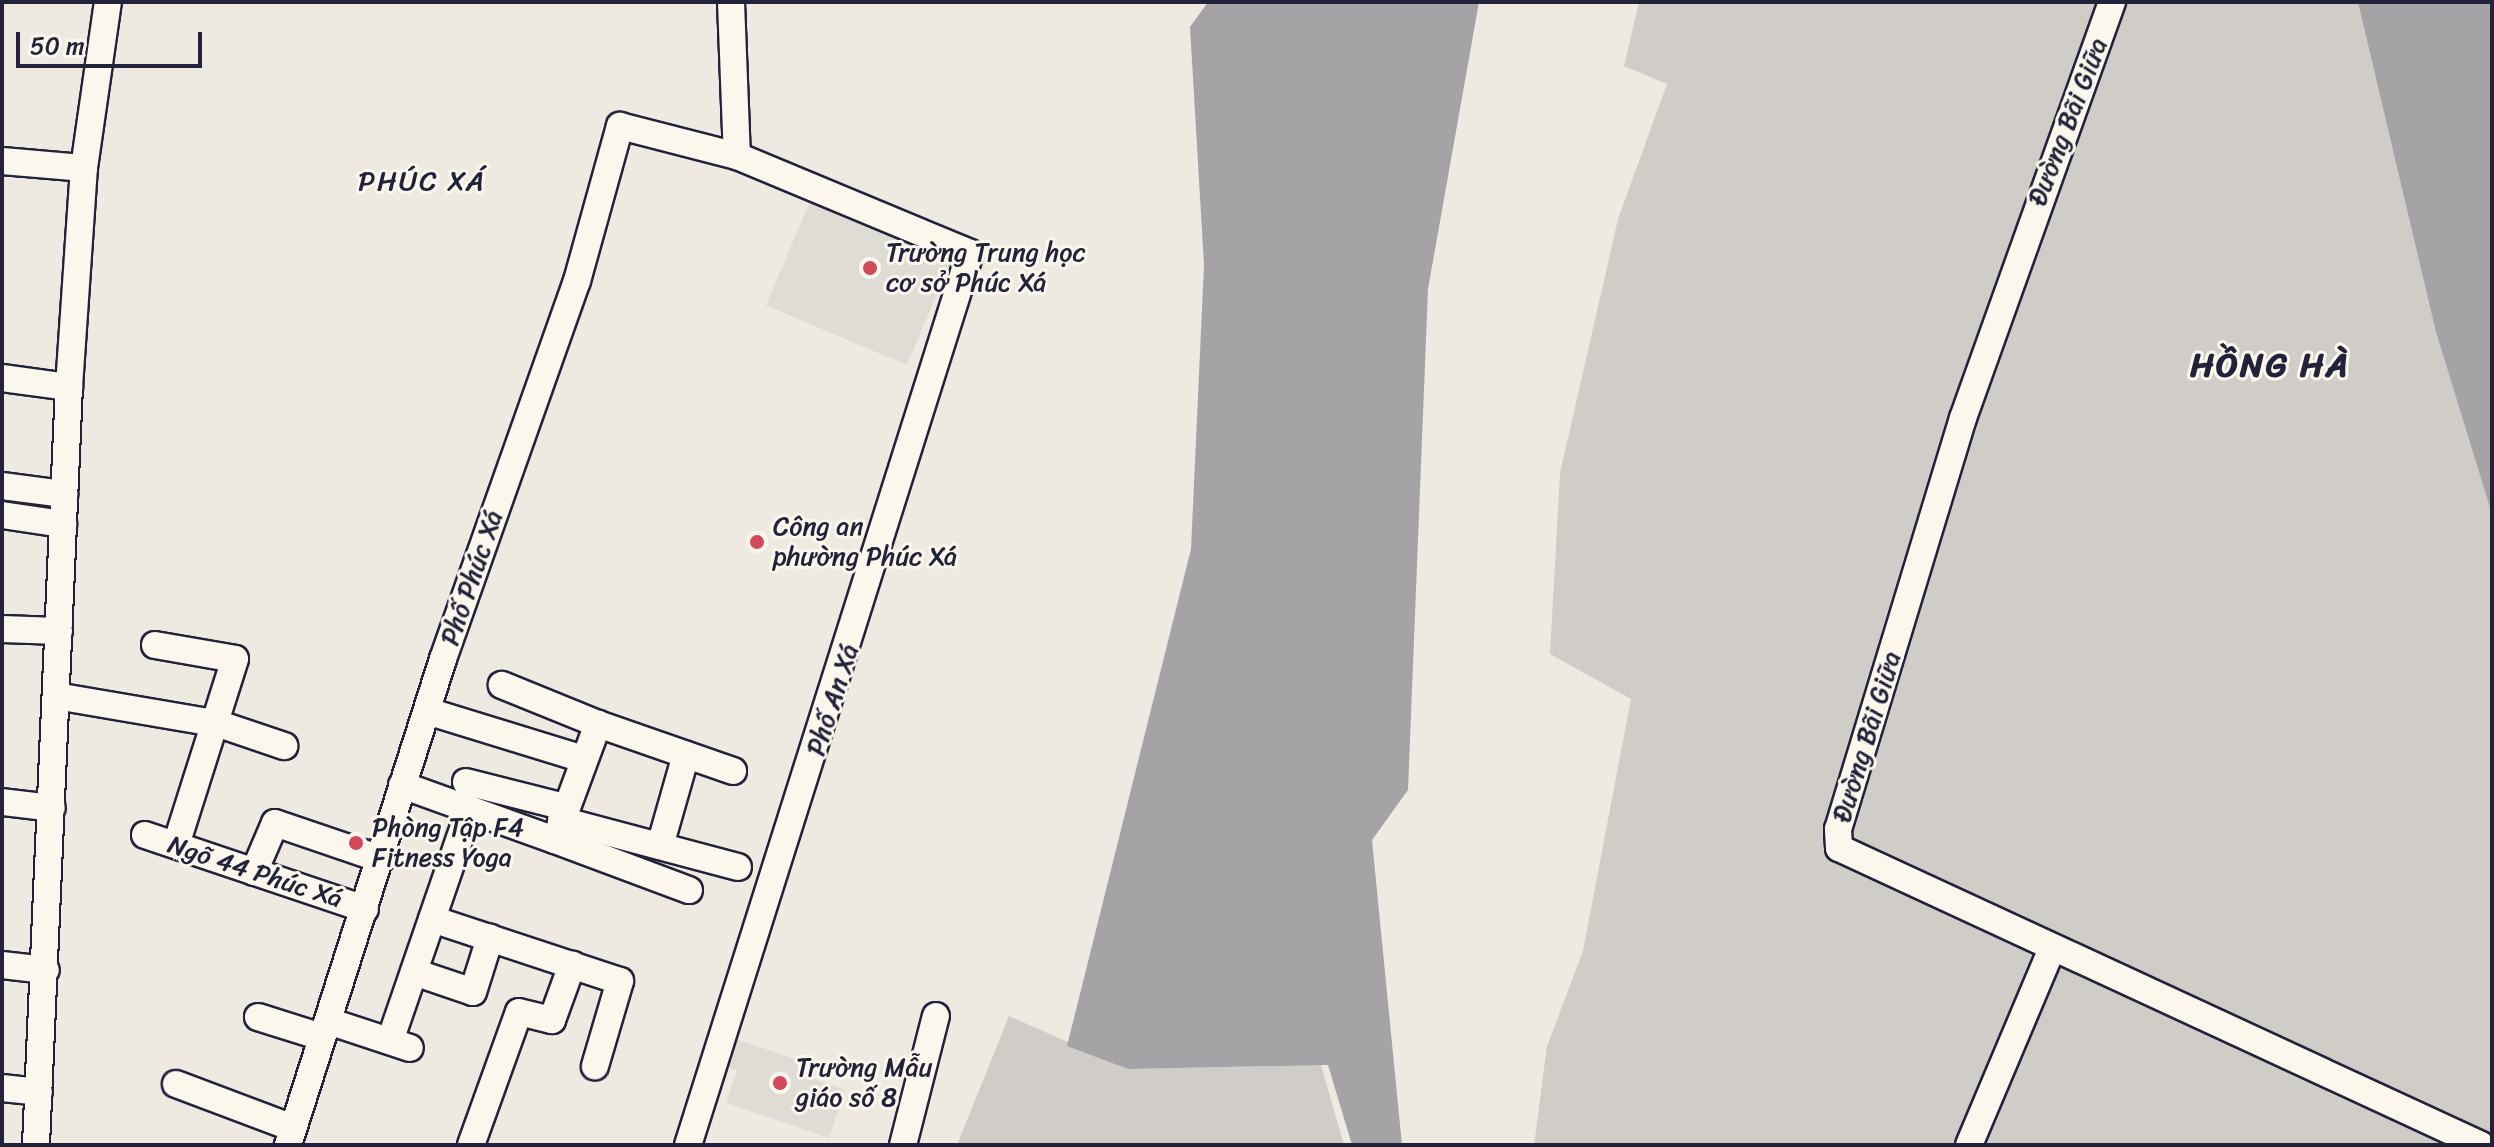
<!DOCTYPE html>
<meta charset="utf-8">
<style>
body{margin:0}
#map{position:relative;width:2494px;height:1147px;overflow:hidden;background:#eeeae2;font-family:Sriracha,sans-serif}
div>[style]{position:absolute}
.built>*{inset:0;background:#dfdbd5;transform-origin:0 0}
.green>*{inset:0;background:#d0cdc9}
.water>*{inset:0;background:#a6a3a7}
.roads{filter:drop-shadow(2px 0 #22223b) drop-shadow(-2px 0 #22223b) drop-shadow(0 2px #22223b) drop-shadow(0 -2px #22223b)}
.minor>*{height:26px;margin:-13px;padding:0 13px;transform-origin:13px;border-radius:13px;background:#fbf7ec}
.dots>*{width:22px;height:22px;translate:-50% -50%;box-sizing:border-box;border:4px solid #fbf7ec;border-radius:50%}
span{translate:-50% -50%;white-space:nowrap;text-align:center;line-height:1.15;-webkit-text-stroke:6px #fbf7ec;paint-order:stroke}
.street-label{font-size:26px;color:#22223b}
.poi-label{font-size:26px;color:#22223b}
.left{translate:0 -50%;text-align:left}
.neighbourhood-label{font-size:28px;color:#22223b;letter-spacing:2px}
.district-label{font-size:34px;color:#22223b;font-weight:700;letter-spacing:2px}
.frame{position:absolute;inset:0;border:4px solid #22223b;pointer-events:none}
.scale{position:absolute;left:16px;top:32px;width:186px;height:36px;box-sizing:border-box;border:4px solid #22223b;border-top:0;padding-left:10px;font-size:24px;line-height:28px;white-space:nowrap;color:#22223b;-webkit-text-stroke:6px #fbf7ec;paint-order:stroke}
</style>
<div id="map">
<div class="built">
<i style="left:814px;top:192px;width:153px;height:123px;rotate:23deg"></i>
<i style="clip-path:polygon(727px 1036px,813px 1065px,809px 1077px,845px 1090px,829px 1138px,726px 1103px,737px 1070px,718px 1063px)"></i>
</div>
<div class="green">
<i style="clip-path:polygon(1639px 2px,2492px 2px,2492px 1145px,1534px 1145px,1547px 1046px,1583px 951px,1631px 699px,1550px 654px,1560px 473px,1618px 219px,1667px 84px,1624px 66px)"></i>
<i style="clip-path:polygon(1009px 1016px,1128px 1069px,1321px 1065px,1344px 1145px,957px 1145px)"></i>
</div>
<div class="water">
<i style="clip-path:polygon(1208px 2px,1479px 2px,1428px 289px,1408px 790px,1372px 840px,1402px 1145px,1352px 1145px,1328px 1065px,1128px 1069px,1067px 1046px,1191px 549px,1204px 265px,1190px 27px)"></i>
<i style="clip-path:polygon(2358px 2px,2492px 2px,2492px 514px,2436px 332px)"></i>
</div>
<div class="roads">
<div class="minor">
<i style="left:731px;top:2px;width:154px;rotate:87.8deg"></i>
<i style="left:2112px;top:2px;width:442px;rotate:109.7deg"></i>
<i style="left:1963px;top:418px;width:430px;rotate:106.9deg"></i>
<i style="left:1838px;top:829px;width:19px;rotate:87deg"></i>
<i style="left:1839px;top:848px;width:707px;rotate:24.83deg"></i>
<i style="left:2px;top:161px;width:82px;rotate:4.9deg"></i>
<i style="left:2px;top:378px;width:68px;rotate:7.7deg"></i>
<i style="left:2px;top:486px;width:63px;rotate:7.4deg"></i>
<i style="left:2px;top:515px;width:62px;rotate:8.4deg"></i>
<i style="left:2px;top:629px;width:57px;rotate:2deg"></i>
<i style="left:155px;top:645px;width:81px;rotate:9.9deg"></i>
<i style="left:235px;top:659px;width:195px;rotate:107.6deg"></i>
<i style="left:56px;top:696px;width:165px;rotate:9.7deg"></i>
<i style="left:219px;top:724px;width:69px;rotate:18.7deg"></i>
<i style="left:427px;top:711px;width:160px;rotate:17.1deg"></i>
<i style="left:598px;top:724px;width:143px;rotate:19.2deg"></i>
<i style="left:466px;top:782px;width:102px;rotate:14.2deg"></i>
<i style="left:402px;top:785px;width:163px;rotate:19.8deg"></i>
<i style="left:555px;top:840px;width:124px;rotate:-69.7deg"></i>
<i style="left:598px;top:724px;width:104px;rotate:-157.9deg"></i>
<i style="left:2px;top:802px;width:50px;rotate:6.8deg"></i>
<i style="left:561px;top:820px;width:183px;rotate:14.9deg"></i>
<i style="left:145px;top:835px;width:232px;rotate:18.6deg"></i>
<i style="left:555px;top:840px;width:143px;rotate:20.5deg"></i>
<i style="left:660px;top:846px;width:95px;rotate:-74.1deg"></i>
<i style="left:254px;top:872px;width:53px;rotate:-66.8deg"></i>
<i style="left:275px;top:823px;width:112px;rotate:18.8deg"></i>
<i style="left:432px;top:919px;width:198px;rotate:18.3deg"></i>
<i style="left:620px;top:981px;width:89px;rotate:106.4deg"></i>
<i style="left:2px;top:965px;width:44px;rotate:6.5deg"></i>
<i style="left:414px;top:972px;width:62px;rotate:18.7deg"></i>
<i style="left:473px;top:992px;width:57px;rotate:-72.5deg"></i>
<i style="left:258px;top:1017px;width:67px;rotate:17.4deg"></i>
<i style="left:328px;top:1021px;width:86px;rotate:18.2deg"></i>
<i style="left:390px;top:1041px;width:245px;rotate:-71deg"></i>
<i style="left:176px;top:1084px;width:125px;rotate:20.6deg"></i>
<i style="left:2px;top:1088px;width:37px;rotate:6deg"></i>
<i style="left:36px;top:1145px;width:759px;rotate:-87.51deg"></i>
<i style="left:69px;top:387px;width:220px;rotate:-86.1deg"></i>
<i style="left:84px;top:168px;width:168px;rotate:-81.8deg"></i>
<i style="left:288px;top:1145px;width:510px;rotate:-72.31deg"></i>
<i style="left:443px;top:659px;width:401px;rotate:-70.5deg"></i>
<i style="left:577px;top:281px;width:161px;rotate:-74.5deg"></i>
<i style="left:620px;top:126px;width:121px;rotate:14.4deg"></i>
<i style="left:737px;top:156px;width:252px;rotate:22.6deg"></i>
<i style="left:970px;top:253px;width:936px;rotate:107.54deg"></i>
<i style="left:471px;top:1145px;width:141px;rotate:-70.2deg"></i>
<i style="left:519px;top:1012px;width:34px;rotate:14deg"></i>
<i style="left:552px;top:1020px;width:59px;rotate:-70deg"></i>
<i style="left:903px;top:1145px;width:133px;rotate:-75.7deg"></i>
<i style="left:1969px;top:1145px;width:211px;rotate:-67.1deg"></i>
</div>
</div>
<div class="dots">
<i style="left:870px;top:268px;background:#d1495b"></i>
<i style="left:757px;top:542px;background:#d1495b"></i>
<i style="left:356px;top:843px;background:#d1495b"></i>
<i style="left:780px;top:1083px;background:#d1495b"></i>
</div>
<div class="street-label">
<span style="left:2068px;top:122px;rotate:-69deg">Đường Bãi Giữa</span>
<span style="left:472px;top:578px;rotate:-71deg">Phố Phúc Xá</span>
<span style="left:833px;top:700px;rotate:-72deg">Phố An Xá</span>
<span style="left:1867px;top:737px;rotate:-73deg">Đường Bãi Giữa</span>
<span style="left:255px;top:872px;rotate:18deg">Ngõ 44 Phúc Xá</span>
</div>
<div class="poi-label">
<span class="left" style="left:886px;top:268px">Trường Trung học<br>cơ sở Phúc Xá</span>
<span class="left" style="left:773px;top:542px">Công an<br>phường Phúc Xá</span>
<span class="left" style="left:372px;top:843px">Phòng Tập F4<br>Fitness Yoga</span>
<span class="left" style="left:796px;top:1083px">Trường Mẫu<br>giáo số 8</span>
</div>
<div class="neighbourhood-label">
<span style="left:422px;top:181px">PHÚC XÁ</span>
</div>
<div class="district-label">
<span style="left:2270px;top:366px">HỒNG HÀ</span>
</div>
<div class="frame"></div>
<div class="scale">50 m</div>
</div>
